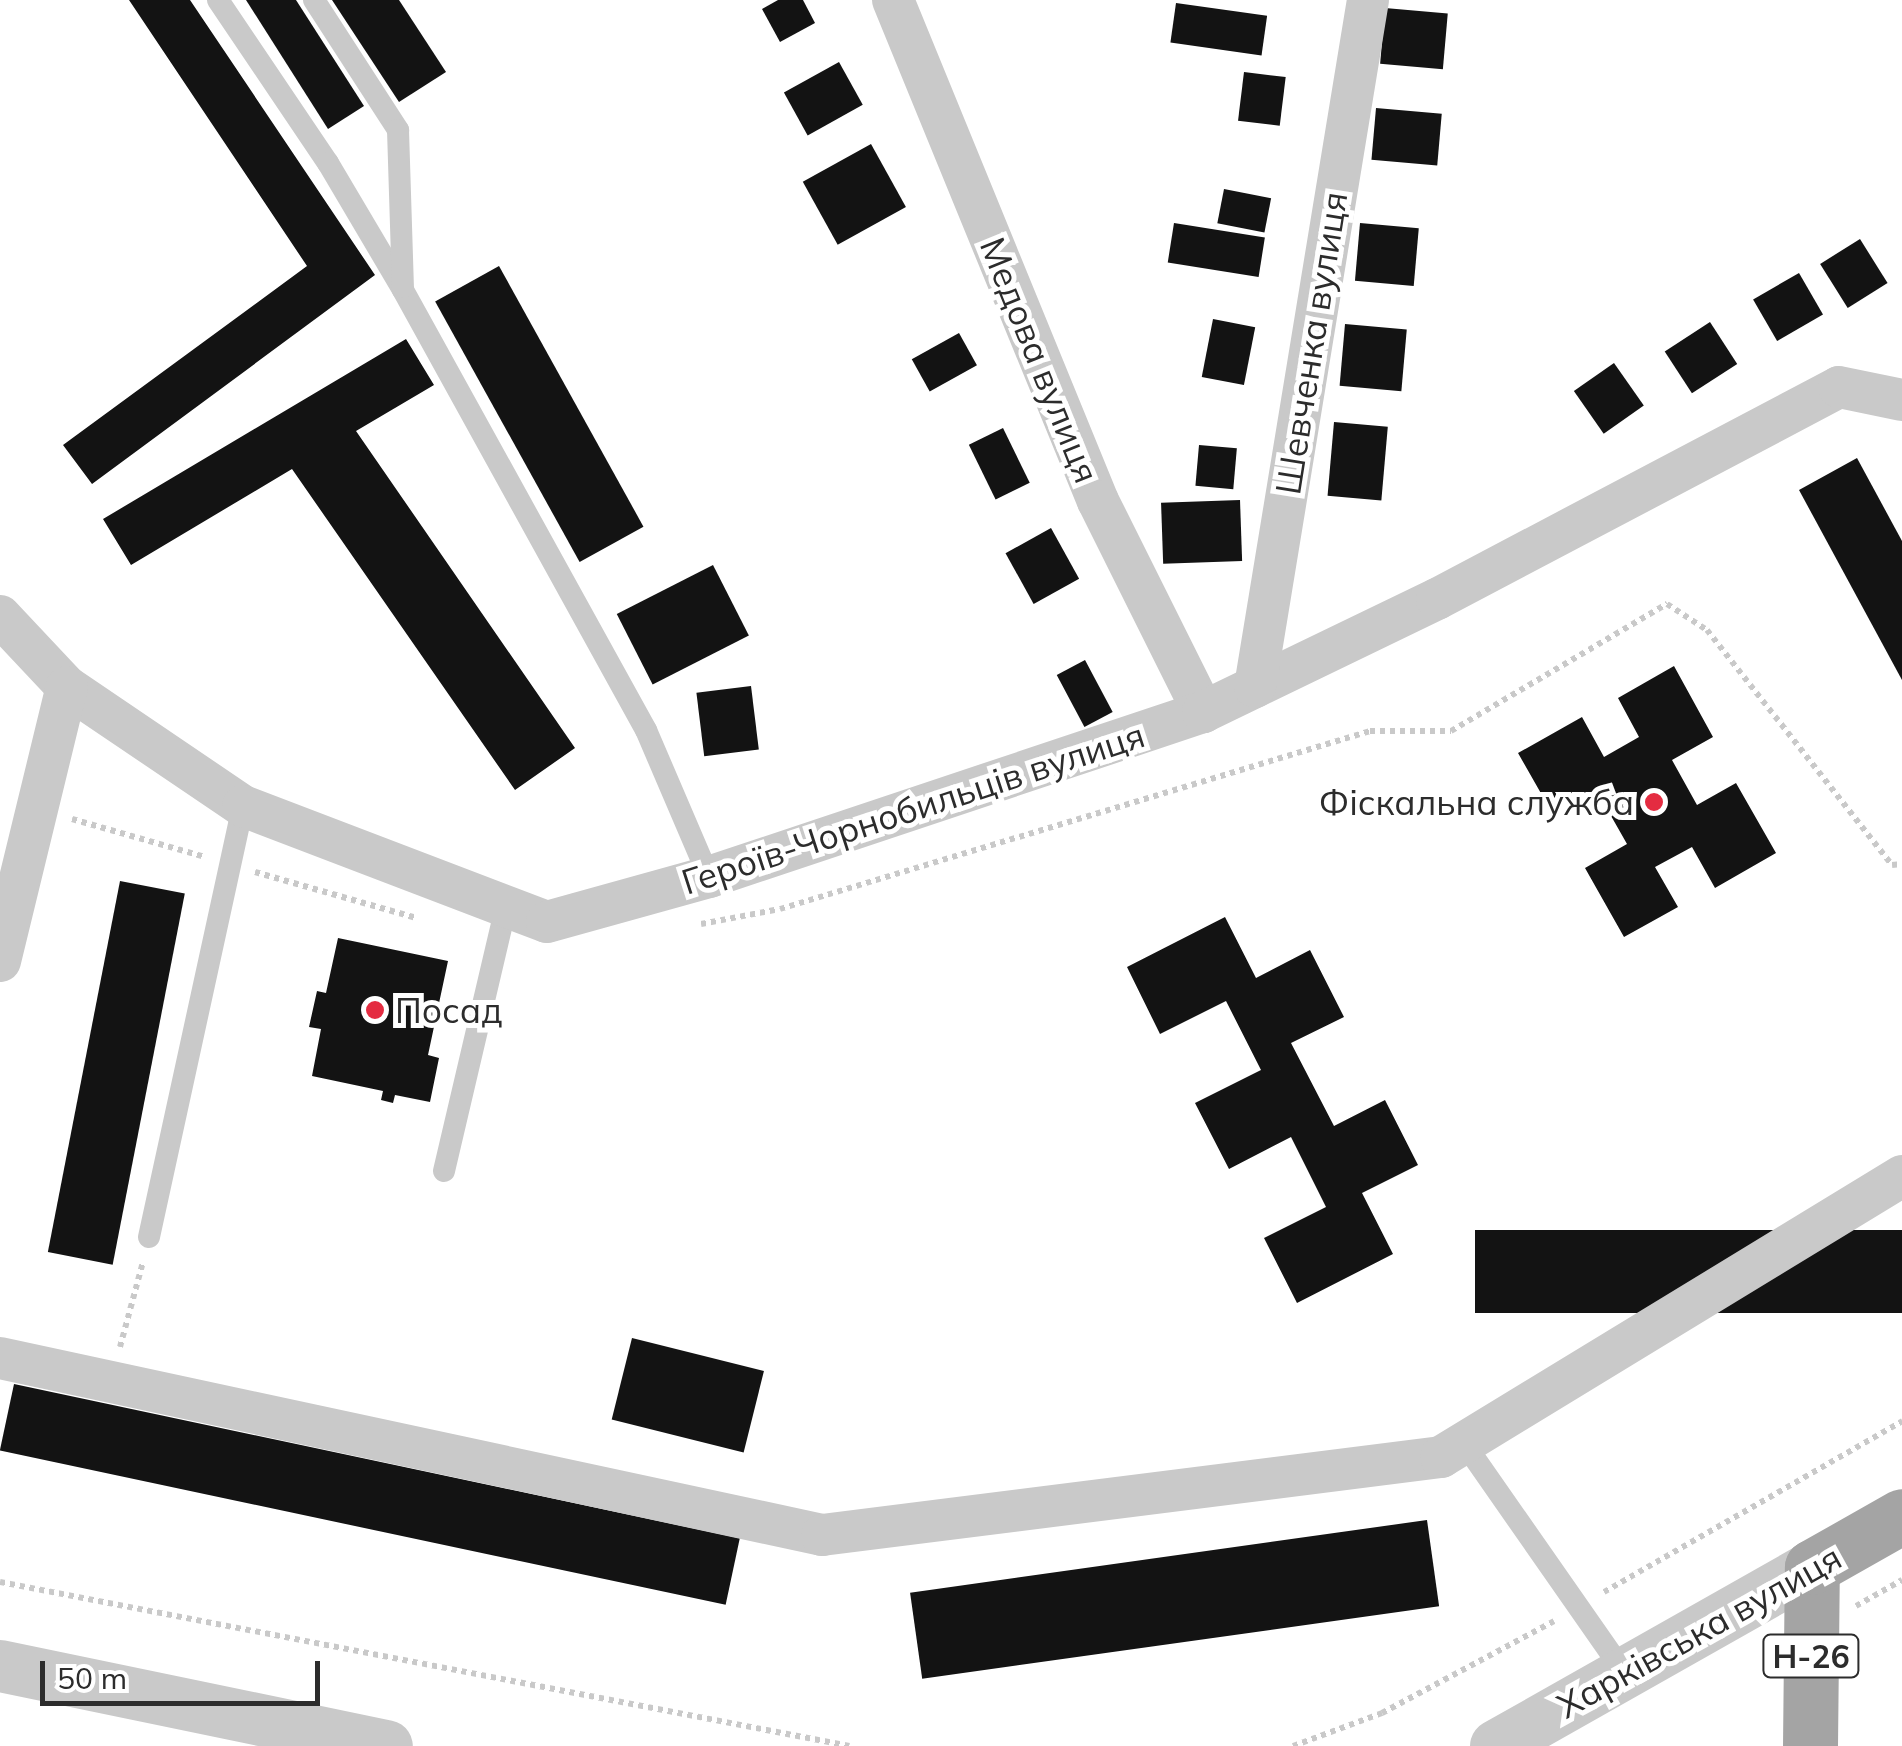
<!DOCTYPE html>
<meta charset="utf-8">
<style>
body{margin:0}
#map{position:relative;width:1902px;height:1746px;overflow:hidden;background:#fff;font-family:Mulish,sans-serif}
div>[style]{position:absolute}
.building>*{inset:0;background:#131313;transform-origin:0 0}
.path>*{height:6px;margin-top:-3px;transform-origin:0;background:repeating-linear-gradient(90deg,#c9c9c9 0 5px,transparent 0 10px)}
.service>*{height:22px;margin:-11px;padding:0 11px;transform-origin:11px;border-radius:11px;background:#c9c9c9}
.minor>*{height:42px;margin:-21px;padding:0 21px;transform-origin:21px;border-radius:21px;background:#c9c9c9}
.tertiary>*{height:52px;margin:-26px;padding:0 26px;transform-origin:26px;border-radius:26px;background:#c9c9c9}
.primary>*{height:55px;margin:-27.5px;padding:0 27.5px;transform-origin:27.5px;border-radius:27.5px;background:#a4a4a4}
.dots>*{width:28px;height:28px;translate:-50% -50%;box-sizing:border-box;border:5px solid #fff;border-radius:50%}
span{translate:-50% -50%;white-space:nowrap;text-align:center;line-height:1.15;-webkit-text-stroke:10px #fff;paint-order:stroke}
.shield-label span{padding:2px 8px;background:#fff;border:2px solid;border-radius:8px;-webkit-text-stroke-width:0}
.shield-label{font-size:32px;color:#2c2c2c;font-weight:700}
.street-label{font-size:35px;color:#2c2c2c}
.poi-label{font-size:35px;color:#2c2c2c}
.right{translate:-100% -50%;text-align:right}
.left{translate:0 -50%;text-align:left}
.scale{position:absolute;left:40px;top:1661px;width:280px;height:45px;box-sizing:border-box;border:5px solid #2c2c2c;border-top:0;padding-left:12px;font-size:30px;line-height:35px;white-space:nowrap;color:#2c2c2c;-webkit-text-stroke:8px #fff;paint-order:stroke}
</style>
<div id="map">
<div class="building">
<i style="clip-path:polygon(129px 0,190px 0,375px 275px,92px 484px,63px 445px,307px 266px)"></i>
<i style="clip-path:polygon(246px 0,296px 0,364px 106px,328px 129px)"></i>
<i style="clip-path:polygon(332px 0,399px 0,446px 72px,399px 102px)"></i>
<i style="clip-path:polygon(778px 0,803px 0,815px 23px,780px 42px,762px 9px)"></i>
<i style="left:1176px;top:3px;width:92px;height:40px;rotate:8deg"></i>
<i style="left:1385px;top:8px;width:63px;height:56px;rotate:5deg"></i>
<i style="left:839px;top:62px;width:49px;height:63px;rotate:61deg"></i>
<i style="left:1244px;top:72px;width:42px;height:49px;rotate:7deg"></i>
<i style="left:1376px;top:108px;width:66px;height:52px;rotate:5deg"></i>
<i style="left:871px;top:144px;width:72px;height:78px;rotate:61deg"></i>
<i style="left:1224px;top:189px;width:48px;height:35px;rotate:11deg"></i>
<i style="left:1174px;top:223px;width:92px;height:40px;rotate:9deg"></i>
<i style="left:1360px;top:223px;width:59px;height:58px;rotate:5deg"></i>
<i style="left:1860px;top:239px;width:52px;height:47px;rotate:58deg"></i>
<i style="left:499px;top:266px;width:298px;height:73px;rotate:61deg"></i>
<i style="left:1799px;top:273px;width:48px;height:53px;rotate:60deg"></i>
<i style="left:1213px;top:319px;width:43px;height:59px;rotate:11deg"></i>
<i style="left:1710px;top:322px;width:50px;height:54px;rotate:57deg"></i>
<i style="left:1345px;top:324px;width:62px;height:62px;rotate:5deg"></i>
<i style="left:959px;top:333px;width:37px;height:54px;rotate:61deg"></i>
<i style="clip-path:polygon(406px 339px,434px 385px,356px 431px,575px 748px,515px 790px,292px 469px,131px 565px,103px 519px)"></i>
<i style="left:1614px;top:363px;width:52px;height:49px;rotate:55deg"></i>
<i style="left:1334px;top:422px;width:54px;height:74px;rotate:5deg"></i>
<i style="left:1003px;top:428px;width:61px;height:38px;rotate:64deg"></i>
<i style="left:1199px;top:445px;width:38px;height:41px;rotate:5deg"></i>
<i style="clip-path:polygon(1857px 458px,1902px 541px,1902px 680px,1799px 490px)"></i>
<i style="left:1240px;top:500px;width:61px;height:79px;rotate:88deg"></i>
<i style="left:1051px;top:528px;width:58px;height:52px;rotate:61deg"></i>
<i style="left:713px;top:565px;width:79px;height:108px;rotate:63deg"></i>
<i style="left:1085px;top:660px;width:59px;height:32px;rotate:62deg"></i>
<i style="clip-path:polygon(1674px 666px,1713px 737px,1672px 760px,1697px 805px,1736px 783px,1776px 853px,1715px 888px,1692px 847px,1655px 867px,1678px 907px,1624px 937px,1585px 868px,1627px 844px,1598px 793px,1555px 818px,1518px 753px,1582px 717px,1604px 757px,1639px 737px,1618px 698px)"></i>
<i style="left:751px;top:686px;width:64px;height:55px;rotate:83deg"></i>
<i style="left:120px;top:881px;width:66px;height:378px;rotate:11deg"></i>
<i style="clip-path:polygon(1225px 917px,1256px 978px,1310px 950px,1344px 1017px,1291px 1043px,1334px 1126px,1385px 1100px,1418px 1165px,1362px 1193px,1393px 1254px,1297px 1303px,1264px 1238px,1326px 1207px,1291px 1137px,1229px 1169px,1195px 1103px,1261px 1070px,1226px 1001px,1160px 1034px,1127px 967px)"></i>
<i style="clip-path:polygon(338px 938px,448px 961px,428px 1055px,439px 1058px,430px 1102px,395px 1095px,393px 1103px,381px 1100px,383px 1091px,312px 1076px,321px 1029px,309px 1027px,317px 991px,326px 993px)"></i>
<i style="left:1902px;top:1230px;width:83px;height:427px;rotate:90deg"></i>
<i style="left:632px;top:1338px;width:136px;height:84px;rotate:14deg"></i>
<i style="left:14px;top:1384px;width:742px;height:68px;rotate:12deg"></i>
<i style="left:1427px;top:1520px;width:87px;height:522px;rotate:82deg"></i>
</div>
<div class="path">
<i style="left:72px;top:819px;width:138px;rotate:15.9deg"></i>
<i style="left:255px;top:872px;width:167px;rotate:15.9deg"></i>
<i style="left:701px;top:924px;width:80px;rotate:-10.8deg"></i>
<i style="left:780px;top:909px;width:616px;rotate:-16.79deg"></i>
<i style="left:1370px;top:731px;width:81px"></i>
<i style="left:1451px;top:731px;width:251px;rotate:-30.5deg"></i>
<i style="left:1667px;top:604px;width:48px;rotate:33deg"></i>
<i style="left:1707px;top:630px;width:299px;rotate:51.8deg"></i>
<i style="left:1892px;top:865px;width:10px;rotate:-6deg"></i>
<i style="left:120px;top:1347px;width:88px;rotate:-74.9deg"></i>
<i style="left:0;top:1582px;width:865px;rotate:10.93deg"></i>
<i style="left:1604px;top:1592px;width:344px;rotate:-29.8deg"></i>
<i style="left:1856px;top:1606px;width:53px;rotate:-29.5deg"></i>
<i style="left:1293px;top:1746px;width:95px;rotate:-20.3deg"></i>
<i style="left:1382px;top:1713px;width:195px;rotate:-28.1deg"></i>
</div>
<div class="service">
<i style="left:218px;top:0;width:197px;rotate:56deg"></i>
<i style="left:328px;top:163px;width:147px;rotate:59.4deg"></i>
<i style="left:403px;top:290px;width:503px;rotate:61.09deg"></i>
<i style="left:646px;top:730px;width:160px;rotate:66.8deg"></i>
<i style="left:314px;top:0;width:155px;rotate:57.1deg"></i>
<i style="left:398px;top:130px;width:157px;rotate:88.2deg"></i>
<i style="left:444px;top:1171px;width:272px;rotate:-76.8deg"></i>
<i style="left:149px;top:1237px;width:441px;rotate:-77.7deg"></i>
<i style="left:1464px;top:1443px;width:279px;rotate:55.1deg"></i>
</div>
<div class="minor">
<i style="left:893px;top:0;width:541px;rotate:67.75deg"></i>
<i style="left:1098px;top:501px;width:236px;rotate:63.5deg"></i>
<i style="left:0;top:616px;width:98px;rotate:46.7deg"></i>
<i style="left:67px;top:687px;width:212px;rotate:34.1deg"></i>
<i style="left:243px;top:806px;width:325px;rotate:20.9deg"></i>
<i style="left:547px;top:922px;width:168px;rotate:-15.5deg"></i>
<i style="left:709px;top:877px;width:521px;rotate:-18.47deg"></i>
<i style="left:1203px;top:712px;width:260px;rotate:-25.8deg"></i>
<i style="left:1437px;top:599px;width:454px;rotate:-27.8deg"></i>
<i style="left:1839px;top:387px;width:64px;rotate:11.7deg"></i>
<i style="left:1255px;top:687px;width:696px;rotate:-80.66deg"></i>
<i style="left:0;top:961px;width:282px;rotate:-76.3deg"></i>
<i style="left:0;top:1358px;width:841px;rotate:12.15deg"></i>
<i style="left:822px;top:1535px;width:624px;rotate:-7.18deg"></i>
<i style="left:1441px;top:1457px;width:540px;rotate:-31.36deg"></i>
</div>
<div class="tertiary">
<i style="left:0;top:1666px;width:395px;rotate:11.7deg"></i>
<i style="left:1496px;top:1746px;width:363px;rotate:-29.5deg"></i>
</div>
<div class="primary">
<i style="left:1810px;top:1746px;width:179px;rotate:-89.4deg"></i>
<i style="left:1812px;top:1567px;width:103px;rotate:-29.5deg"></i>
</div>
<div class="dots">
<i style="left:1654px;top:802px;background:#e42c41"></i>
<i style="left:375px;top:1010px;background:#e42c41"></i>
</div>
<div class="shield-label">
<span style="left:1811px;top:1656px">Н-26</span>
</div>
<div class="street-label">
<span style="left:1311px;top:343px;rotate:-81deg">Шевченка вулиця</span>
<span style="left:1040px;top:360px;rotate:68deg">Медова вулиця</span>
<span style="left:913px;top:808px;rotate:-18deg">Героїв-Чорнобильців вулиця</span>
<span style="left:1699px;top:1631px;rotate:-29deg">Харківська вулиця</span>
</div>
<div class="poi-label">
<span class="right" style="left:1634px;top:802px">Фіскальна служба</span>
<span class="left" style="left:395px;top:1010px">Посад</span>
</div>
<div class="scale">50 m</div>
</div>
